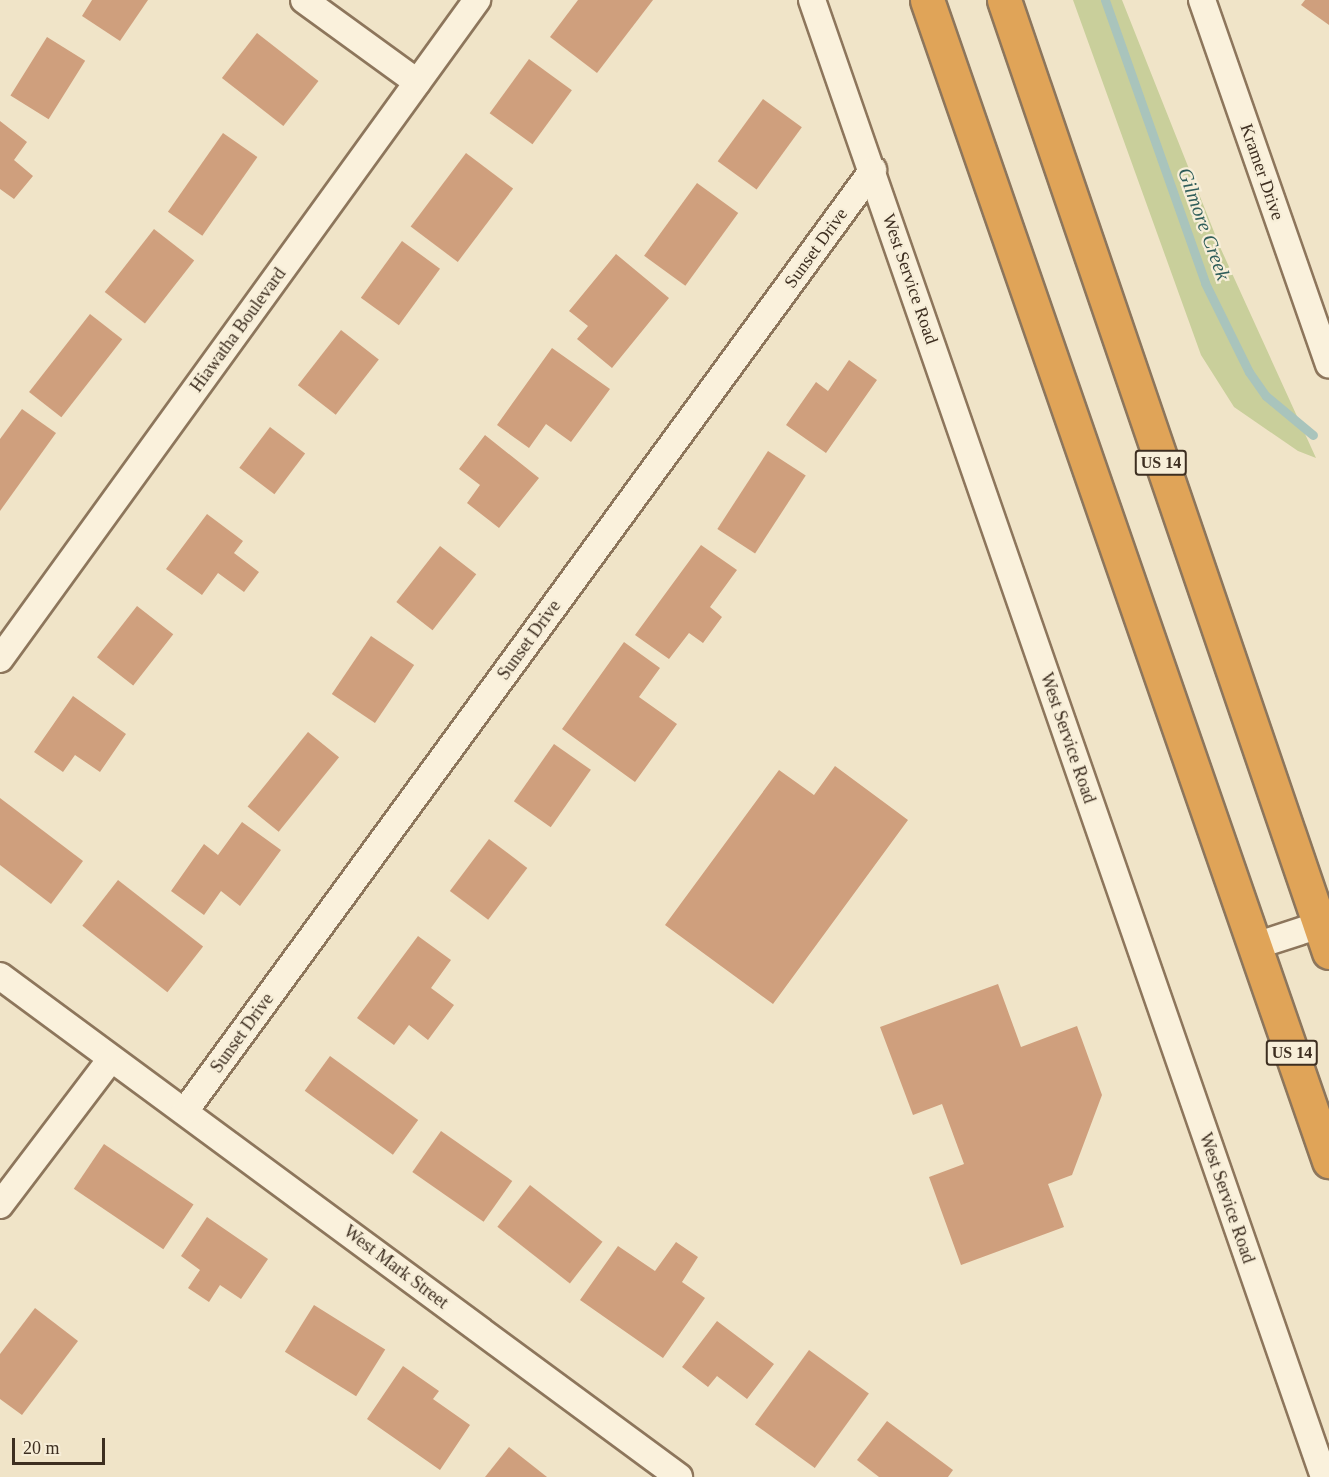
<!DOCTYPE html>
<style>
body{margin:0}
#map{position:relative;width:1329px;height:1477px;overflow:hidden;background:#f0e4c8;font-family:Georgia,serif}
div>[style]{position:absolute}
.green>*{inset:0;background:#c9cf9b}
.stream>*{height:9px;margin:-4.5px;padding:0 4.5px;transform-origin:4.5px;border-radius:4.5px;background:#a9c4bc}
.building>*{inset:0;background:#cf9f7d;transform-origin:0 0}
.roads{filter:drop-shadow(2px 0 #8d765c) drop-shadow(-2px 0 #8d765c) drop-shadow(0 2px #8d765c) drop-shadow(0 -2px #8d765c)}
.street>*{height:26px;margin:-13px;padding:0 13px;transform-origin:13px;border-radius:13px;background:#faf1dc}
.highway>*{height:33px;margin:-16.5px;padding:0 16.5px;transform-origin:16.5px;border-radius:16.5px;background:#e0a458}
span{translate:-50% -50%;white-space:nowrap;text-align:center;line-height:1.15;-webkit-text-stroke:4.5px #f7eed8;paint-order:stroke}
.shield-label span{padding:2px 4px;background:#f7eed8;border:2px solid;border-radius:4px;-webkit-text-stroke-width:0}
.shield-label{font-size:16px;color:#3d2e20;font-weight:700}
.street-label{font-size:18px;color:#3d2e20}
.water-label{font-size:20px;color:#2f5d5a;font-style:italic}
.scale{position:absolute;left:12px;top:1438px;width:93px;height:27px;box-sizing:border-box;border:3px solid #3d2e20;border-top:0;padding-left:8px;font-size:18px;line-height:21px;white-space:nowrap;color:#3d2e20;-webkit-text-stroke:4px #f7eed8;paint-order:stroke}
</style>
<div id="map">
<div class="green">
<i style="clip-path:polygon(1073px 0,1122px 0,1220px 247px,1316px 458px,1298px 451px,1234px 407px,1201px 355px)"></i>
</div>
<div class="stream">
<i style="left:1105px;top:0;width:300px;rotate:70.5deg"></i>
<i style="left:1205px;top:283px;width:99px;rotate:63.7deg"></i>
<i style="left:1249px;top:372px;width:29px;rotate:55deg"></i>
<i style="left:1266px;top:396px;width:61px;rotate:39.7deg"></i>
</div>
<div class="building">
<i style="clip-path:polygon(92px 0,148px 0,120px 41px,82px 16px)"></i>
<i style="clip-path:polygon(578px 0,653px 0,597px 73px,550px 37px)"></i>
<i style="clip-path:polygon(1305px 0,1329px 0,1329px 25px,1301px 5px)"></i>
<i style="left:257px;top:33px;width:78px;height:57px;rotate:38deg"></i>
<i style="left:47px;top:37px;width:45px;height:69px;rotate:32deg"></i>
<i style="left:529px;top:59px;width:53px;height:67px;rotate:36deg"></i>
<i style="left:763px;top:99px;width:48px;height:77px;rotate:36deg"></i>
<i style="clip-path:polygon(0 121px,27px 142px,14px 160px,33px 176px,14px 199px,0 189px)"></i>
<i style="left:223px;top:133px;width:42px;height:96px;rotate:35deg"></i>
<i style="left:466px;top:153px;width:59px;height:92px;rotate:37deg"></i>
<i style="left:697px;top:183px;width:51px;height:90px;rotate:36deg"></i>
<i style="left:154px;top:229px;width:51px;height:80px;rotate:38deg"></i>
<i style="left:402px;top:241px;width:47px;height:70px;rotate:36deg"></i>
<i style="clip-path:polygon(616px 254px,669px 298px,612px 368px,577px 339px,588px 326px,569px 311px)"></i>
<i style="left:90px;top:314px;width:41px;height:99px;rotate:38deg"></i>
<i style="left:341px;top:330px;width:48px;height:70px;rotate:38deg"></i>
<i style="clip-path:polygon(552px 348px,610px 389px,571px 442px,546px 424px,529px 448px,497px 425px)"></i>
<i style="clip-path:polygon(849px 360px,877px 380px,826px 453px,786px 425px,816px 382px,828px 391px)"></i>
<i style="clip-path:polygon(22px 409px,56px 433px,0 511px,0 439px)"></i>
<i style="left:270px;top:427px;width:44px;height:51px;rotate:37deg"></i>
<i style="clip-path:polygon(485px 435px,539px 478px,499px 528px,467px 503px,480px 485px,459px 469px)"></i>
<i style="left:768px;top:451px;width:45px;height:93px;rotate:33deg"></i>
<i style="clip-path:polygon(207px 514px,243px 541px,234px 553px,259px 572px,244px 592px,218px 573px,202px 595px,166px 569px)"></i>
<i style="clip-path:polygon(701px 545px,737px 570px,710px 607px,722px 617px,703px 643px,689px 633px,669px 659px,635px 635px)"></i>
<i style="left:440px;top:546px;width:46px;height:71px;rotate:38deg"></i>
<i style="left:137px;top:606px;width:46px;height:65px;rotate:38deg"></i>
<i style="left:371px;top:636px;width:52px;height:70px;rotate:34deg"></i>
<i style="clip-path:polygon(624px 642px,660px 668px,639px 697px,677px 724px,635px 782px,562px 729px)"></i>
<i style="clip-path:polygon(73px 696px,126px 734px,100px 772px,75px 755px,63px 772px,34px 752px)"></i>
<i style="left:308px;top:732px;width:40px;height:96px;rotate:39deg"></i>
<i style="left:554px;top:744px;width:45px;height:70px;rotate:35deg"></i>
<i style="clip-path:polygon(835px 766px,908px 820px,773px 1004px,665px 925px,779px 770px,814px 795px)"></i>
<i style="clip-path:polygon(0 798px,83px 861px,51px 904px,0 865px)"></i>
<i style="clip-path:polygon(242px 822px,281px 850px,240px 906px,221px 891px,204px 915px,171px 891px,204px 844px,218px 855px)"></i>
<i style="left:489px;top:839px;width:48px;height:65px;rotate:37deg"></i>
<i style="left:118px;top:880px;width:108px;height:58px;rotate:38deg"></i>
<i style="clip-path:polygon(418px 936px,451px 960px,431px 988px,454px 1005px,428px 1040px,409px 1025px,394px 1045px,357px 1018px)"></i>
<i style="clip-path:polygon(998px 984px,1021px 1047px,1077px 1026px,1102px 1095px,1072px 1175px,1048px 1184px,1064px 1227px,961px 1265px,929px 1177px,964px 1164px,942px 1104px,913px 1115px,880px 1027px)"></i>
<i style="left:330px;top:1056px;width:109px;height:43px;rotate:36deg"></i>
<i style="left:441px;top:1131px;width:87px;height:50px;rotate:35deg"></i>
<i style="left:104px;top:1144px;width:108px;height:54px;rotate:34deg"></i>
<i style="left:530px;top:1185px;width:92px;height:53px;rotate:38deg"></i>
<i style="clip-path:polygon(207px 1217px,268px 1259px,241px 1299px,220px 1285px,209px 1302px,188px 1288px,200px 1270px,181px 1256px)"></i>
<i style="clip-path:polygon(676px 1242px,698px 1257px,682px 1282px,705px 1298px,663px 1358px,580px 1300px,618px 1246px,655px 1271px)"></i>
<i style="left:314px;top:1305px;width:84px;height:55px;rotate:32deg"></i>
<i style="clip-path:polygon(35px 1308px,78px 1341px,22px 1415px,0 1399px,0 1354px)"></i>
<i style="clip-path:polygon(717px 1321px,774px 1364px,747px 1399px,717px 1376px,708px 1387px,682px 1367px)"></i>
<i style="left:809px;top:1350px;width:74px;height:92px;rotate:36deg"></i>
<i style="clip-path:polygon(403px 1366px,439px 1391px,433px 1399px,470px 1425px,440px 1470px,367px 1419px)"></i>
<i style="clip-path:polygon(887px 1421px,953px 1470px,948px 1477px,879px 1477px,857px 1460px)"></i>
<i style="clip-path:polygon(509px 1447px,547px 1477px,485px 1477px)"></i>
</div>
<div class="roads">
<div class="street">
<i style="left:304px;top:0;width:140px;rotate:36deg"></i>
<i style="left:812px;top:0;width:1563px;rotate:70.88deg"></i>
<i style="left:1202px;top:0;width:386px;rotate:70.8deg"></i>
<i style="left:0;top:659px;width:814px;rotate:-54.1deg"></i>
<i style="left:1255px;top:946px;width:78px;rotate:-18deg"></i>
<i style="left:0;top:976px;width:844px;rotate:36.42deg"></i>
<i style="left:185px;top:1111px;width:1166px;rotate:-53.83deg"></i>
<i style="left:0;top:1205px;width:183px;rotate:-52.8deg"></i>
</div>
<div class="highway">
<i style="left:927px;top:0;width:1229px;rotate:70.9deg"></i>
<i style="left:1004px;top:0;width:1006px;rotate:71.15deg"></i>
</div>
</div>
<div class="shield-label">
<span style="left:1161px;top:463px">US 14</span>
<span style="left:1292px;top:1053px">US 14</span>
</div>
<div class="street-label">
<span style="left:1262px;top:172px;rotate:71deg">Kramer Drive</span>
<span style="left:816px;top:248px;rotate:-54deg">Sunset Drive</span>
<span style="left:910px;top:279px;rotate:71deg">West Service Road</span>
<span style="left:238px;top:330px;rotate:-54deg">Hiawatha Boulevard</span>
<span style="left:529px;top:640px;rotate:-54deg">Sunset Drive</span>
<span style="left:1068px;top:738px;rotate:71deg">West Service Road</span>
<span style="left:242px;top:1033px;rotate:-54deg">Sunset Drive</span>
<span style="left:1227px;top:1198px;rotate:71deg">West Service Road</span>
<span style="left:396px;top:1267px;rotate:37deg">West Mark Street</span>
</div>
<div class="water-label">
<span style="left:1204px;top:224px;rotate:70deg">Gilmore Creek</span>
</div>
<div class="scale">20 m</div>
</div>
